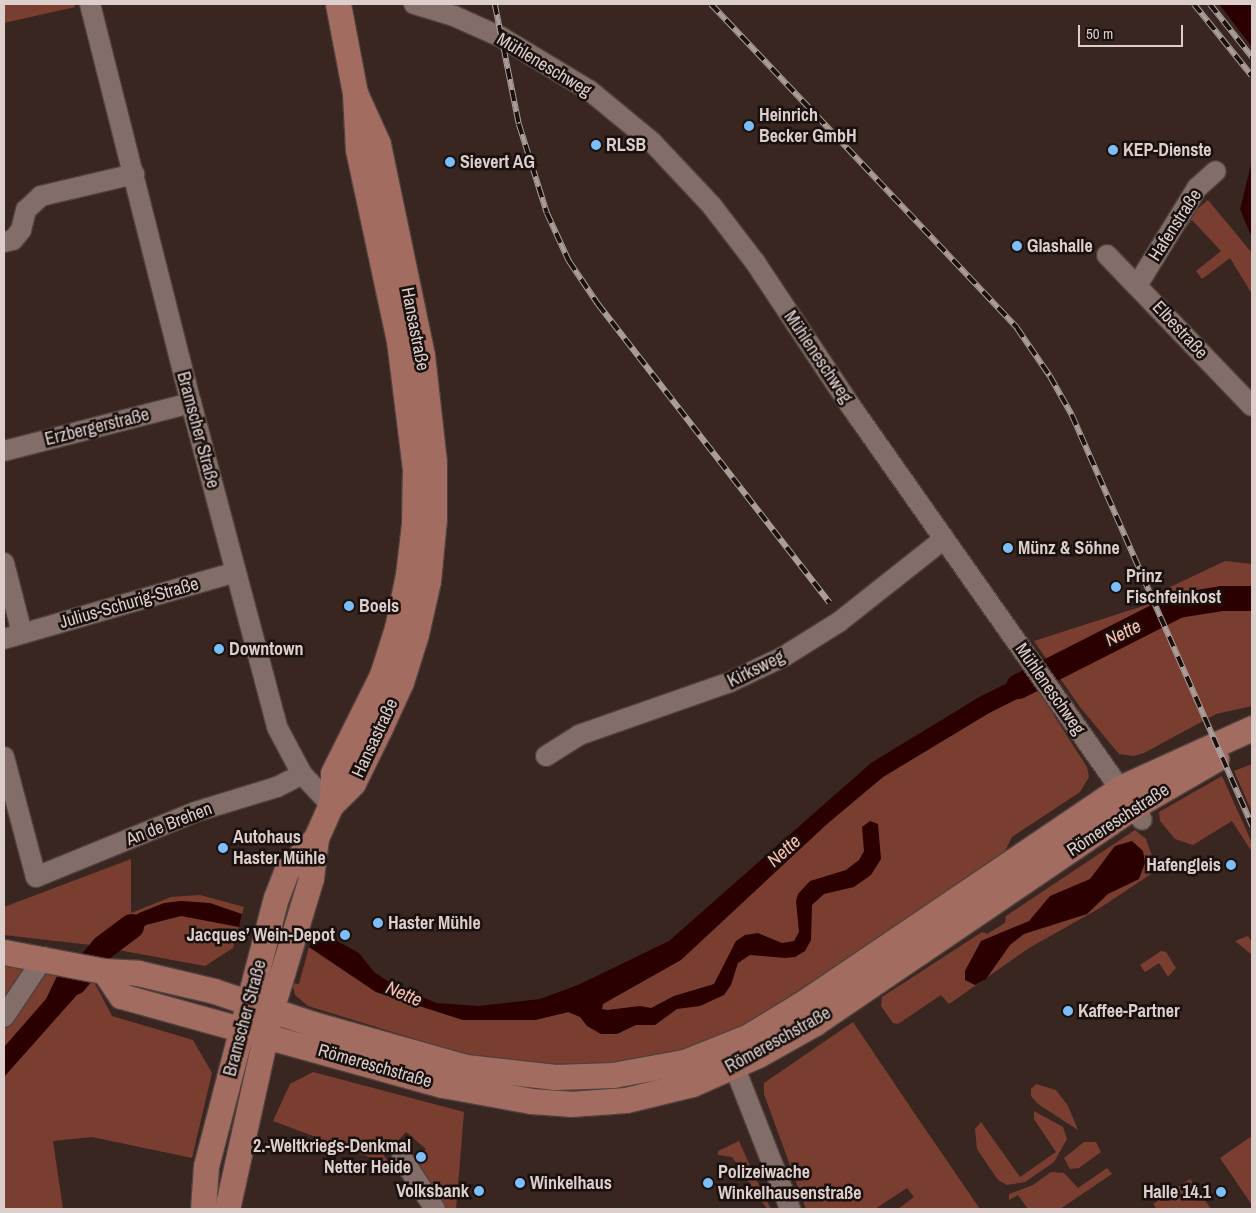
<!DOCTYPE html>
<meta charset="utf-8">
<style>
body{margin:0}
#map{position:relative;width:1256px;height:1213px;overflow:hidden;background:#392621;font-family:"Archivo Narrow",sans-serif}
div>[style]{position:absolute}
.green>*{inset:0;background:#7a3e30}
.water>*{inset:0;background:#2b0000}
.river>*{height:25px;margin:-12.5px;padding:0 12.5px;transform-origin:12.5px;border-radius:12.5px;background:#2b0000}
.roads{filter:drop-shadow(1px 0 #50413d) drop-shadow(-1px 0 #50413d) drop-shadow(0 1px #50413d) drop-shadow(0 -1px #50413d)}
.minor>*{height:20px;margin:-10px;padding:0 10px;transform-origin:10px;border-radius:10px;background:#836d68}
.major>*{height:25px;margin:-12.5px;padding:0 12.5px;transform-origin:12.5px;border-radius:12.5px;background:#a26c60}
.rail>*{height:5.5px;margin-top:-2.75px;transform-origin:0;background:repeating-linear-gradient(90deg,#1a110f 0 11px,#aa9c98 0 22px);box-sizing:border-box;border-block:1px solid #aa9c98}
.dots>*{width:14px;height:14px;translate:-50% -50%;box-sizing:border-box;border:2px solid #1a110f;border-radius:50%}
span{translate:-50% -50%;white-space:nowrap;text-align:center;line-height:1.15;-webkit-text-stroke:5px #1a110f;paint-order:stroke}
.street-label{font-size:18px;color:#dbcecb}
.poi-label{font-size:18px;color:#dbcecb;font-weight:700}
.left{translate:0 -50%;text-align:left}
.right{translate:-100% -50%;text-align:right}
.water-label{font-size:19px;color:#fcbeaf;font-style:italic}
.frame{position:absolute;inset:0;border:5px solid #dbcecb;pointer-events:none}
.scale{position:absolute;left:1078px;top:25px;width:105px;height:22px;box-sizing:border-box;border:2px solid #dbcecb;border-top:0;padding-left:6px;font-size:15px;line-height:18px;white-space:nowrap;color:#dbcecb;-webkit-text-stroke:4px #1a110f;paint-order:stroke}
</style>
<div id="map">
<div class="green">
<i style="clip-path:polygon(4px 4px,74px 4px,75px 7px,4px 23px)"></i>
<i style="clip-path:polygon(1208px 200px,1252px 253px,1252px 294px,1230px 258px,1202px 279px,1196px 271px,1221px 251px,1192px 220px,1175px 242px,1173px 240px,1188px 217px)"></i>
<i style="clip-path:polygon(1225px 561px,1252px 564px,1252px 706px,1216px 714px,1144px 753px,1134px 756px,1119px 754px,1080px 707px,1034px 641px,1143px 606px,1168px 588px)"></i>
<i style="clip-path:polygon(1037px 689px,1087px 767px,1089px 777px,1080px 792px,1012px 837px,1003px 855px,790px 996px,743px 1025px,690px 1048px,611px 1065px,566px 1068px,474px 1057px,308px 1006px,295px 995px,292px 983px,299px 984px,309px 947px,376px 992px,463px 1020px,535px 1020px,603px 1004px,883px 777px,989px 713px)"></i>
<i style="clip-path:polygon(1252px 764px,1252px 812px,1234px 771px)"></i>
<i style="clip-path:polygon(1222px 776px,1252px 843px,1252px 852px,1232px 821px,1193px 845px,1175px 839px,1160px 821px,1159px 812px)"></i>
<i style="clip-path:polygon(1135px 830px,1146px 839px,1157px 870px,1100px 908px,1029px 948px,949px 1004px,941px 995px,898px 1024px,893px 1023px,881px 1006px,882px 997px,982px 932px,987px 934px,1005px 923px,1006px 916px)"></i>
<i style="clip-path:polygon(131px 859px,131px 913px,171px 897px,200px 895px,244px 907px,233px 948px,205px 966px,91px 945px,4px 935px,4px 907px)"></i>
<i style="clip-path:polygon(1248px 936px,1252px 942px,1252px 955px,1235px 941px)"></i>
<i style="clip-path:polygon(1161px 951px,1166px 952px,1176px 968px,1168px 977px,1159px 963px,1145px 972px,1140px 965px)"></i>
<i style="clip-path:polygon(4px 962px,92px 978px,112px 1016px,193px 1040px,212px 1073px,192px 1158px,92px 1137px,53px 1141px,63px 1209px,4px 1209px)"></i>
<i style="clip-path:polygon(853px 1022px,919px 1120px,980px 1209px,898px 1209px,914px 1197px,907px 1188px,875px 1209px,806px 1209px,764px 1094px,764px 1083px)"></i>
<i style="clip-path:polygon(313px 1072px,464px 1112px,456px 1209px,444px 1209px,414px 1163px,426px 1149px,406px 1132px,384px 1156px,391px 1165px,273px 1121px,290px 1084px)"></i>
<i style="clip-path:polygon(1036px 1084px,1056px 1090px,1068px 1106px,1078px 1130px,1038px 1104px,1031px 1096px,1031px 1089px)"></i>
<i style="clip-path:polygon(1034px 1111px,1063px 1127px,1067px 1139px,1054px 1162px,1025px 1182px,1007px 1185px,998px 1180px,977px 1149px,975px 1129px,981px 1122px,1020px 1177px,1056px 1152px,1034px 1119px)"></i>
<i style="clip-path:polygon(1252px 1136px,1252px 1205px,1220px 1158px)"></i>
<i style="clip-path:polygon(739px 1141px,755px 1177px,771px 1209px,767px 1209px,732px 1157px,718px 1155px,718px 1151px)"></i>
<i style="clip-path:polygon(1084px 1142px,1096px 1142px,1101px 1152px,1079px 1168px,1070px 1169px,1064px 1158px)"></i>
<i style="clip-path:polygon(1107px 1168px,1112px 1174px,1060px 1209px,1028px 1209px,1018px 1195px,1009px 1200px,1009px 1194px,1033px 1185px,1051px 1172px,1064px 1173px,1078px 1188px)"></i>
<i style="clip-path:polygon(1190px 1179px,1211px 1209px,1157px 1209px,1153px 1204px)"></i>
</div>
<div class="water">
<i style="clip-path:polygon(1219px 4px,1252px 4px,1252px 47px)"></i>
<i style="clip-path:polygon(1252px 161px,1252px 238px,1240px 209px)"></i>
<i style="clip-path:polygon(1028px 673px,1037px 689px,989px 713px,883px 777px,826px 825px,681px 960px,603px 1004px,602px 1009px,607px 1010px,640px 1006px,651px 1008px,674px 996px,714px 984px,736px 941px,745px 935px,758px 933px,782px 943px,794px 941px,799px 932px,796px 901px,798px 894px,810px 881px,846px 870px,859px 860px,864px 851px,862px 827px,870px 821px,878px 824px,881px 859px,871px 875px,854px 887px,824px 894px,812px 905px,811px 940px,805px 951px,795px 957px,785px 958px,750px 955px,738px 963px,731px 985px,724px 995px,700px 1006px,677px 1009px,655px 1025px,636px 1025px,617px 1034px,601px 1034px,587px 1026px,580px 1017px,568px 1012px,535px 1020px,463px 1020px,376px 992px,309px 947px,317px 930px,359px 953px,374px 972px,389px 982px,436px 1003px,479px 1006px,540px 999px,578px 985px,669px 941px,871px 763px,981px 696px)"></i>
<i style="clip-path:polygon(1132px 841px,1143px 851px,1145px 863px,1139px 879px,1108px 894px,1087px 914px,1024px 934px,1010px 945px,986px 979px,975px 985px,965px 980px,965px 971px,981px 941px,1029px 921px,1050px 896px,1090px 879px,1115px 846px)"></i>
<i style="clip-path:polygon(181px 901px,210px 903px,242px 914px,239px 927px,181px 916px,146px 925px,117px 950px,91px 945px,139px 913px,164px 903px)"></i>
<i style="clip-path:polygon(60px 970px,92px 978px,4px 1077px,4px 1047px,46px 999px)"></i>
</div>
<div class="river">
<i style="left:1018px;top:686px;width:179px;rotate:-26.9deg"></i>
<i style="left:1178px;top:605px;width:45px;rotate:-9deg"></i>
<i style="left:1222px;top:598px;width:30px"></i>
<i style="left:74px;top:982px;width:45px;rotate:-50.4deg"></i>
<i style="left:103px;top:947px;width:35px;rotate:-37deg"></i>
</div>
<div class="roads">
<div class="minor">
<i style="left:90px;top:4px;width:412px;rotate:75.8deg"></i>
<i style="left:191px;top:403px;width:335px;rotate:75.1deg"></i>
<i style="left:277px;top:727px;width:53px;rotate:62deg"></i>
<i style="left:302px;top:774px;width:42px;rotate:46.9deg"></i>
<i style="left:414px;top:4px;width:42px;rotate:16.7deg"></i>
<i style="left:454px;top:16px;width:51px;rotate:24.1deg"></i>
<i style="left:501px;top:37px;width:103px;rotate:31.1deg"></i>
<i style="left:589px;top:90px;width:82px;rotate:39.5deg"></i>
<i style="left:652px;top:142px;width:88px;rotate:46.8deg"></i>
<i style="left:712px;top:206px;width:71px;rotate:52.5deg"></i>
<i style="left:755px;top:262px;width:172px;rotate:56.4deg"></i>
<i style="left:850px;top:405px;width:507px;rotate:54.87deg"></i>
<i style="left:4px;top:242px;width:9px;rotate:-13deg"></i>
<i style="left:13px;top:240px;width:13px;rotate:-51deg"></i>
<i style="left:21px;top:230px;width:21px;rotate:-76deg"></i>
<i style="left:26px;top:210px;width:21px;rotate:-43deg"></i>
<i style="left:41px;top:196px;width:96px;rotate:-13.3deg"></i>
<i style="left:1107px;top:255px;width:209px;rotate:46.2deg"></i>
<i style="left:1138px;top:284px;width:113px;rotate:-58.4deg"></i>
<i style="left:1197px;top:188px;width:25px;rotate:-42deg"></i>
<i style="left:4px;top:451px;width:193px;rotate:-14.4deg"></i>
<i style="left:4px;top:563px;width:72px;rotate:75.6deg"></i>
<i style="left:4px;top:639px;width:241px;rotate:-16.1deg"></i>
<i style="left:546px;top:756px;width:39px;rotate:-32deg"></i>
<i style="left:579px;top:735px;width:160px;rotate:-19.3deg"></i>
<i style="left:730px;top:682px;width:59px;rotate:-25.3deg"></i>
<i style="left:783px;top:657px;width:66px;rotate:-32deg"></i>
<i style="left:839px;top:622px;width:134px;rotate:-38.3deg"></i>
<i style="left:4px;top:757px;width:124px;rotate:75.1deg"></i>
<i style="left:36px;top:877px;width:172px;rotate:-22.2deg"></i>
<i style="left:195px;top:812px;width:86px;rotate:-17deg"></i>
<i style="left:277px;top:787px;width:28px;rotate:-27deg"></i>
<i style="left:4px;top:1017px;width:72px;rotate:-56.3deg"></i>
<i style="left:729px;top:1053px;width:168px;rotate:68.6deg"></i>
<i style="left:402px;top:1158px;width:61px;rotate:57.1deg"></i>
</div>
<div class="major">
<i style="left:331px;top:805px;width:32px;rotate:-86deg"></i>
<i style="left:333px;top:773px;width:110px;rotate:-63.4deg"></i>
<i style="left:382px;top:675px;width:49px;rotate:-72.3deg"></i>
<i style="left:397px;top:628px;width:54px;rotate:-78.3deg"></i>
<i style="left:408px;top:575px;width:51px;rotate:-83.3deg"></i>
<i style="left:414px;top:524px;width:55px;rotate:-89deg"></i>
<i style="left:415px;top:469px;width:129px;rotate:-97.1deg"></i>
<i style="left:399px;top:341px;width:196px;rotate:-102.1deg"></i>
<i style="left:358px;top:149px;width:56px;rotate:-93.1deg"></i>
<i style="left:355px;top:93px;width:91px;rotate:-100.8deg"></i>
<i style="left:4px;top:952px;width:102px;rotate:10.8deg"></i>
<i style="left:104px;top:971px;width:34px;rotate:3deg"></i>
<i style="left:138px;top:973px;width:78px;rotate:13.3deg"></i>
<i style="left:214px;top:991px;width:104px;rotate:18.4deg"></i>
<i style="left:313px;top:1024px;width:159px;rotate:15.7deg"></i>
<i style="left:466px;top:1067px;width:90px;rotate:6.4deg"></i>
<i style="left:555px;top:1077px;width:58px;rotate:-2deg"></i>
<i style="left:613px;top:1075px;width:72px;rotate:-10.4deg"></i>
<i style="left:684px;top:1062px;width:70px;rotate:-21.8deg"></i>
<i style="left:749px;top:1036px;width:63px;rotate:-31.4deg"></i>
<i style="left:803px;top:1003px;width:383px;rotate:-34.1deg"></i>
<i style="left:1120px;top:788px;width:145px;rotate:-24.4deg"></i>
<i style="left:104px;top:971px;width:30px;rotate:56deg"></i>
<i style="left:121px;top:996px;width:334px;rotate:15.5deg"></i>
<i style="left:443px;top:1085px;width:89px;rotate:10.3deg"></i>
<i style="left:531px;top:1101px;width:39px;rotate:4deg"></i>
<i style="left:570px;top:1104px;width:56px;rotate:-4.1deg"></i>
<i style="left:626px;top:1100px;width:68px;rotate:-13.6deg"></i>
<i style="left:692px;top:1084px;width:72px;rotate:-23.7deg"></i>
<i style="left:758px;top:1055px;width:65px;rotate:-29.3deg"></i>
<i style="left:815px;top:1023px;width:384px;rotate:-34.2deg"></i>
<i style="left:1133px;top:807px;width:96px;rotate:-30deg"></i>
<i style="left:203px;top:1209px;width:43px;rotate:-86deg"></i>
<i style="left:206px;top:1166px;width:277px;rotate:-75.4deg"></i>
<i style="left:276px;top:898px;width:30px;rotate:-69deg"></i>
<i style="left:287px;top:870px;width:43px;rotate:-47.8deg"></i>
<i style="left:316px;top:838px;width:36px;rotate:-66deg"></i>
<i style="left:331px;top:805px;width:31px;rotate:-45deg"></i>
<i style="left:353px;top:783px;width:59px;rotate:-63.9deg"></i>
<i style="left:379px;top:730px;width:53px;rotate:-65.4deg"></i>
<i style="left:401px;top:682px;width:50px;rotate:-72.6deg"></i>
<i style="left:416px;top:634px;width:54px;rotate:-77.2deg"></i>
<i style="left:428px;top:581px;width:62px;rotate:-84.5deg"></i>
<i style="left:434px;top:519px;width:57px;rotate:-90deg"></i>
<i style="left:434px;top:462px;width:108px;rotate:-96.4deg"></i>
<i style="left:422px;top:355px;width:216px;rotate:-101.8deg"></i>
<i style="left:378px;top:144px;width:56px;rotate:-114.3deg"></i>
<i style="left:227px;top:1209px;width:204px;rotate:-77.5deg"></i>
<i style="left:271px;top:1010px;width:138px;rotate:-73.1deg"></i>
<i style="left:311px;top:878px;width:40px;rotate:-82.9deg"></i>
</div>
</div>
<div class="rail">
<i style="left:495px;top:4px;width:122px;rotate:78.7deg"></i>
<i style="left:519px;top:124px;width:93px;rotate:72.5deg"></i>
<i style="left:547px;top:213px;width:53px;rotate:65.4deg"></i>
<i style="left:569px;top:261px;width:52px;rotate:56deg"></i>
<i style="left:598px;top:304px;width:378px;rotate:52.2deg"></i>
<i style="left:711px;top:4px;width:446px;rotate:46.6deg"></i>
<i style="left:1017px;top:328px;width:58px;rotate:55.5deg"></i>
<i style="left:1050px;top:376px;width:45px;rotate:60.6deg"></i>
<i style="left:1072px;top:415px;width:449px;rotate:66.3deg"></i>
<i style="left:1194px;top:4px;width:92px;rotate:51.1deg"></i>
<i style="left:1210px;top:4px;width:68px;rotate:51.6deg"></i>
</div>
<div class="dots">
<i style="left:749px;top:126px;background:#7cbef9"></i>
<i style="left:596px;top:145px;background:#7cbef9"></i>
<i style="left:1113px;top:150px;background:#7cbef9"></i>
<i style="left:450px;top:162px;background:#7cbef9"></i>
<i style="left:1017px;top:246px;background:#7cbef9"></i>
<i style="left:1008px;top:548px;background:#7cbef9"></i>
<i style="left:1116px;top:587px;background:#7cbef9"></i>
<i style="left:349px;top:606px;background:#7cbef9"></i>
<i style="left:219px;top:649px;background:#7cbef9"></i>
<i style="left:223px;top:848px;background:#7cbef9"></i>
<i style="left:1231px;top:865px;background:#7cbef9"></i>
<i style="left:378px;top:923px;background:#7cbef9"></i>
<i style="left:345px;top:935px;background:#7cbef9"></i>
<i style="left:1068px;top:1011px;background:#7cbef9"></i>
<i style="left:421px;top:1157px;background:#7cbef9"></i>
<i style="left:520px;top:1183px;background:#7cbef9"></i>
<i style="left:708px;top:1183px;background:#7cbef9"></i>
<i style="left:479px;top:1191px;background:#7cbef9"></i>
<i style="left:1221px;top:1192px;background:#7cbef9"></i>
</div>
<div class="street-label">
<span style="left:544px;top:65px;rotate:31deg">Mühleneschweg</span>
<span style="left:1175px;top:225px;rotate:-57deg">Hafenstraße</span>
<span style="left:415px;top:329px;rotate:79deg">Hansastraße</span>
<span style="left:1180px;top:330px;rotate:47deg">Elbestraße</span>
<span style="left:818px;top:357px;rotate:56deg">Mühleneschweg</span>
<span style="left:97px;top:427px;rotate:-14deg">Erzbergerstraße</span>
<span style="left:198px;top:430px;rotate:75deg">Bramscher Straße</span>
<span style="left:129px;top:603px;rotate:-16deg">Julius-Schurig-Straße</span>
<span style="left:756px;top:669px;rotate:-26deg">Kirksweg</span>
<span style="left:1050px;top:689px;rotate:55deg">Mühleneschweg</span>
<span style="left:375px;top:738px;rotate:-65deg">Hansastraße</span>
<span style="left:1118px;top:820px;rotate:-33deg">Römereschstraße</span>
<span style="left:169px;top:824px;rotate:-21deg">An de Brehen</span>
<span style="left:245px;top:1018px;rotate:-75deg">Bramscher Straße</span>
<span style="left:778px;top:1040px;rotate:-29deg">Römereschstraße</span>
<span style="left:375px;top:1066px;rotate:16deg">Römereschstraße</span>
</div>
<div class="poi-label">
<span class="left" style="left:759px;top:126px">Heinrich<br>Becker GmbH</span>
<span class="left" style="left:606px;top:145px">RLSB</span>
<span class="left" style="left:1123px;top:150px">KEP-Dienste</span>
<span class="left" style="left:460px;top:162px">Sievert AG</span>
<span class="left" style="left:1027px;top:246px">Glashalle</span>
<span class="left" style="left:1018px;top:548px">Münz &amp; Söhne</span>
<span class="left" style="left:1126px;top:587px">Prinz<br>Fischfeinkost</span>
<span class="left" style="left:359px;top:606px">Boels</span>
<span class="left" style="left:229px;top:649px">Downtown</span>
<span class="left" style="left:233px;top:848px">Autohaus<br>Haster Mühle</span>
<span class="right" style="left:1221px;top:865px">Hafengleis</span>
<span class="left" style="left:388px;top:923px">Haster Mühle</span>
<span class="right" style="left:335px;top:935px">Jacques’ Wein-Depot</span>
<span class="left" style="left:1078px;top:1011px">Kaffee-Partner</span>
<span class="right" style="left:411px;top:1157px">2.-Weltkriegs-Denkmal<br>Netter Heide</span>
<span class="left" style="left:718px;top:1183px">Polizeiwache<br>Winkelhausenstraße</span>
<span class="left" style="left:530px;top:1183px">Winkelhaus</span>
<span class="right" style="left:469px;top:1191px">Volksbank</span>
<span class="right" style="left:1211px;top:1192px">Halle 14.1</span>
</div>
<div class="water-label">
<span style="left:1123px;top:633px;rotate:-27deg">Nette</span>
<span style="left:784px;top:851px;rotate:-42deg">Nette</span>
<span style="left:404px;top:994px;rotate:23deg">Nette</span>
</div>
<div class="frame"></div>
<div class="scale">50 m</div>
</div>
